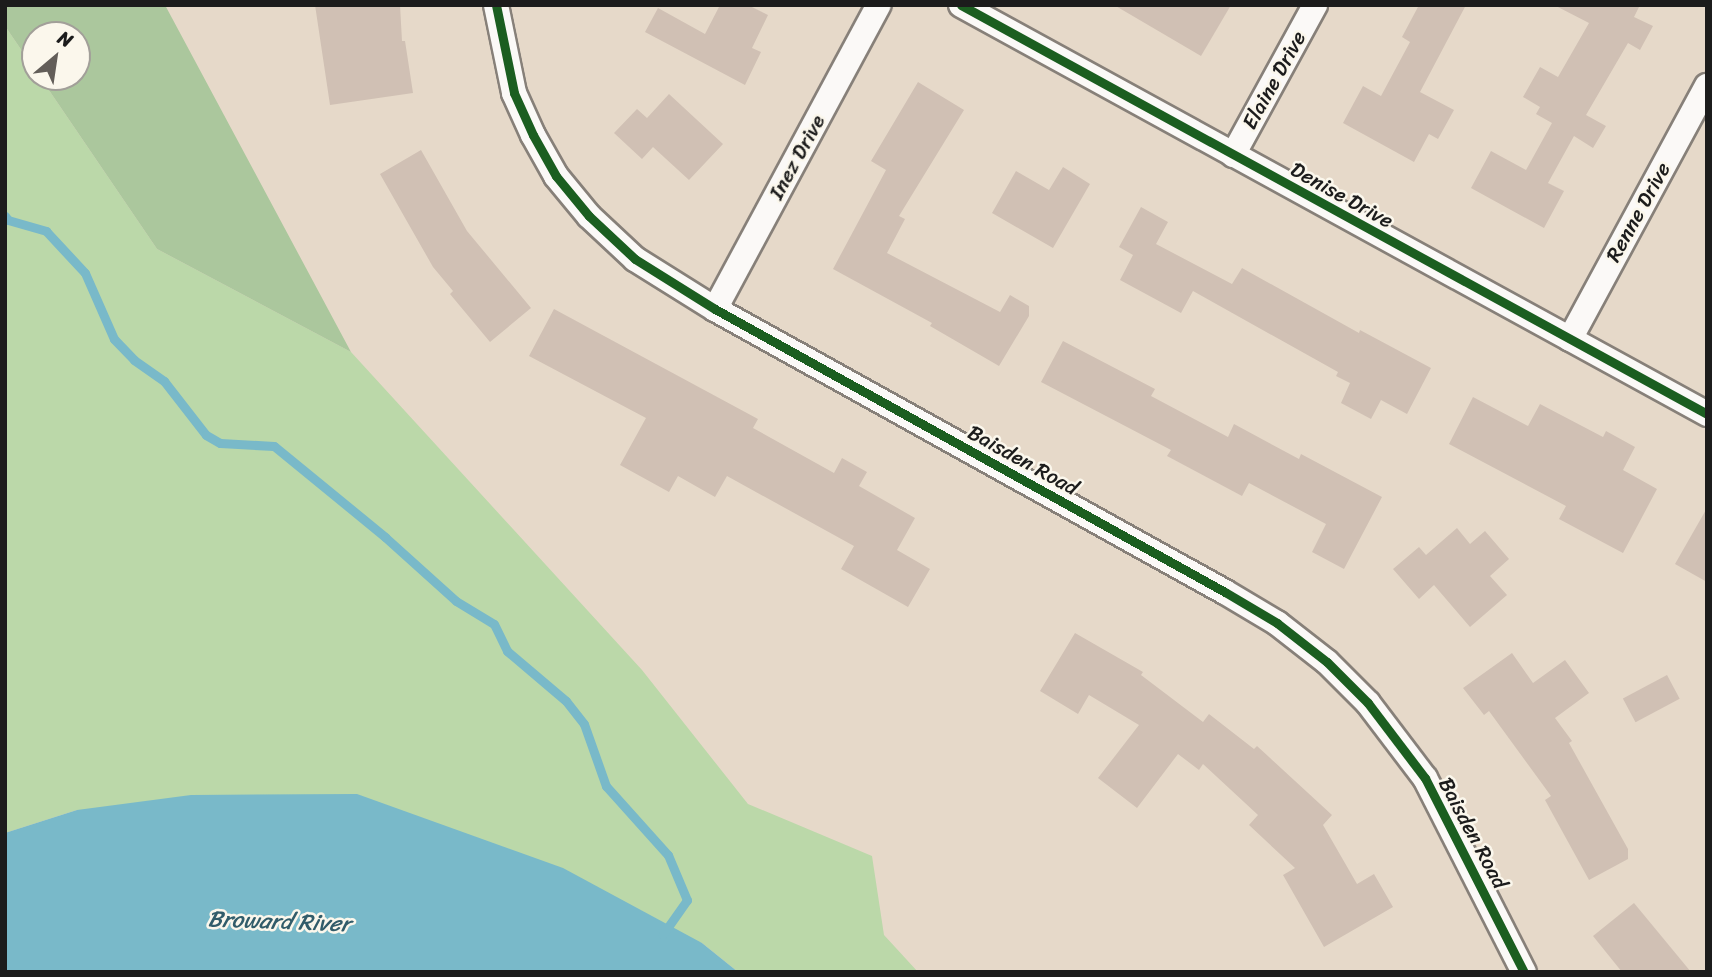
<!DOCTYPE html>
<style>
body{margin:0}
#map{position:relative;width:1712px;height:977px;overflow:hidden;background:#e6d9c9;font-family:Sriracha,sans-serif}
div>[style]{position:absolute}
.green>*{inset:0;background:#bbd8a9}
.forest>*{inset:0;background:#abc79d}
.water>*{inset:0;background:#79b9c9}
.stream>*{height:9px;margin:-4.5px;padding:0 4.5px;transform-origin:4.5px;border-radius:4.5px;background:#79b9c9}
.building>*{inset:0;background:#d0c0b4;transform-origin:0 0}
.roads{filter:drop-shadow(2px 0 #878079) drop-shadow(-2px 0 #878079) drop-shadow(0 2px #878079) drop-shadow(0 -2px #878079)}
.minor>*{height:24px;margin:-12px;padding:0 12px;transform-origin:12px;border-radius:12px;background:#fbf9f7}
.cycleway>*{height:9px;margin:-4.5px;padding:0 4.5px;transform-origin:4.5px;border-radius:4.5px;background:#1b5e20}
span{translate:-50% -50%;white-space:nowrap;text-align:center;line-height:1.15;-webkit-text-stroke:5px #fbf7ec;paint-order:stroke}
.street-label{font-size:21px;color:#1c1c1c}
.water-label{font-size:23px;color:#315c6a;font-style:italic}
.frame{position:absolute;inset:0;border:7px solid #1c1c1c;pointer-events:none}
.north{position:absolute;left:21px;top:21px;width:70px;height:70px;box-sizing:border-box;background:#fbf7ec;border:2px solid #a29f99;border-radius:50%;rotate:29deg;font-size:19px;font-weight:700;line-height:28px;text-align:center;color:#1c1c1c}
.north::after{content:'';display:block;margin:auto;width:24px;height:32px;background:#635e59;clip-path:polygon(50% 0,100% 100%,50% 72%,0 100%)}
</style>
<div id="map">
<div class="green">
<i style="clip-path:polygon(5px 26px,35px 70px,35px 77px,40px 77px,157px 249px,351px 352px,642px 670px,748px 804px,872px 856px,884px 935px,918px 972px,738px 972px,702px 943px,77px 810px,5px 833px)"></i>
</div>
<div class="forest">
<i style="clip-path:polygon(5px 5px,165px 5px,351px 352px,157px 249px,40px 77px,77px 77px,77px 35px,35px 35px,35px 70px,5px 26px)"></i>
</div>
<div class="water">
<i style="clip-path:polygon(357px 794px,563px 868px,702px 943px,738px 972px,5px 972px,5px 833px,77px 810px,191px 795px)"></i>
</div>
<div class="stream">
<i style="left:5px;top:216px;width:5px;rotate:53deg"></i>
<i style="left:8px;top:220px;width:40px;rotate:16deg"></i>
<i style="left:46px;top:231px;width:57px;rotate:47.1deg"></i>
<i style="left:85px;top:273px;width:72px;rotate:66.3deg"></i>
<i style="left:114px;top:339px;width:29px;rotate:46deg"></i>
<i style="left:134px;top:360px;width:37px;rotate:35deg"></i>
<i style="left:164px;top:381px;width:68px;rotate:52.1deg"></i>
<i style="left:206px;top:435px;width:16px;rotate:30deg"></i>
<i style="left:220px;top:443px;width:54px;rotate:3.2deg"></i>
<i style="left:274px;top:446px;width:144px;rotate:39.3deg"></i>
<i style="left:385px;top:537px;width:96px;rotate:42deg"></i>
<i style="left:456px;top:601px;width:44px;rotate:31.2deg"></i>
<i style="left:494px;top:624px;width:30px;rotate:64deg"></i>
<i style="left:507px;top:651px;width:77px;rotate:40.3deg"></i>
<i style="left:566px;top:701px;width:29px;rotate:52deg"></i>
<i style="left:584px;top:724px;width:66px;rotate:70.5deg"></i>
<i style="left:606px;top:786px;width:93px;rotate:48.1deg"></i>
<i style="left:668px;top:855px;width:49px;rotate:67.1deg"></i>
<i style="left:687px;top:900px;width:42px;rotate:125.2deg"></i>
</div>
<div class="building">
<i style="clip-path:polygon(315px 5px,400px 5px,402px 41px,405px 41px,413px 93px,330px 105px)"></i>
<i style="clip-path:polygon(720px 5px,748px 5px,768px 15px,752px 48px,761px 52px,745px 85px,645px 32px,658px 8px,705px 34px)"></i>
<i style="clip-path:polygon(1114px 5px,1231px 5px,1201px 56px)"></i>
<i style="clip-path:polygon(1419px 5px,1466px 5px,1420px 92px,1454px 110px,1438px 139px,1429px 134px,1414px 162px,1343px 123px,1363px 86px,1381px 96px,1410px 42px,1402px 37px)"></i>
<i style="clip-path:polygon(1554px 5px,1640px 5px,1634px 17px,1653px 26px,1640px 50px,1628px 43px,1586px 115px,1606px 126px,1593px 148px,1574px 136px,1548px 183px,1564px 191px,1544px 228px,1471px 188px,1491px 151px,1526px 170px,1552px 123px,1536px 114px,1540px 107px,1523px 97px,1540px 67px,1558px 77px,1589px 23px)"></i>
<i style="clip-path:polygon(918px 82px,964px 110px,899px 216px,905px 219px,887px 253px,1000px 312px,1010px 295px,1029px 306px,1029px 316px,999px 366px,930px 326px,932px 323px,833px 269px,886px 170px,871px 161px)"></i>
<i style="clip-path:polygon(669px 94px,723px 144px,689px 180px,653px 147px,642px 159px,614px 133px,637px 109px,647px 118px)"></i>
<i style="clip-path:polygon(421px 150px,467px 231px,531px 308px,490px 342px,450px 294px,453px 291px,433px 267px,380px 174px)"></i>
<i style="clip-path:polygon(1063px 167px,1090px 184px,1053px 248px,992px 213px,1016px 171px,1049px 190px)"></i>
<i style="clip-path:polygon(1141px 207px,1168px 222px,1156px 244px,1232px 284px,1242px 268px,1359px 333px,1360px 330px,1431px 368px,1407px 414px,1381px 400px,1371px 419px,1341px 403px,1350px 383px,1336px 376px,1338px 372px,1193px 291px,1181px 313px,1120px 280px,1133px 255px,1119px 247px)"></i>
<i style="clip-path:polygon(554px 309px,758px 419px,753px 428px,834px 473px,842px 458px,867px 472px,859px 486px,915px 518px,897px 550px,930px 569px,908px 607px,841px 569px,854px 546px,727px 476px,715px 497px,678px 476px,669px 492px,620px 465px,646px 418px,529px 356px)"></i>
<i style="clip-path:polygon(1063px 341px,1155px 389px,1151px 396px,1228px 437px,1234px 424px,1299px 459px,1301px 454px,1382px 497px,1344px 569px,1312px 552px,1326px 524px,1249px 483px,1242px 496px,1167px 456px,1171px 450px,1041px 382px)"></i>
<i style="clip-path:polygon(1473px 397px,1528px 426px,1540px 404px,1603px 437px,1606px 431px,1635px 447px,1623px 470px,1657px 489px,1623px 553px,1559px 519px,1566px 506px,1449px 444px)"></i>
<i style="clip-path:polygon(1707px 508px,1707px 582px,1675px 564px)"></i>
<i style="clip-path:polygon(1457px 528px,1470px 544px,1485px 531px,1509px 559px,1490px 576px,1507px 595px,1470px 627px,1434px 585px,1419px 599px,1393px 569px,1419px 547px,1426px 555px)"></i>
<i style="clip-path:polygon(1075px 633px,1143px 672px,1141px 675px,1203px 722px,1209px 714px,1254px 749px,1257px 746px,1332px 815px,1323px 825px,1357px 884px,1374px 874px,1393px 907px,1324px 947px,1283px 875px,1295px 868px,1249px 825px,1258px 815px,1203px 764px,1199px 770px,1178px 754px,1137px 808px,1098px 778px,1139px 725px,1089px 695px,1078px 714px,1040px 691px)"></i>
<i style="clip-path:polygon(1512px 653px,1533px 683px,1565px 660px,1589px 693px,1555px 718px,1572px 741px,1569px 743px,1628px 849px,1628px 859px,1589px 880px,1545px 800px,1551px 796px,1489px 711px,1484px 715px,1463px 688px)"></i>
<i style="left:1667px;top:675px;width:27px;height:50px;rotate:62deg"></i>
<i style="clip-path:polygon(1634px 903px,1691px 972px,1622px 972px,1593px 936px)"></i>
</div>
<div class="roads">
<div class="minor">
<i style="left:496px;top:5px;width:90px;rotate:78.4deg"></i>
<i style="left:514px;top:93px;width:46px;rotate:65.7deg"></i>
<i style="left:533px;top:135px;width:47px;rotate:60.7deg"></i>
<i style="left:556px;top:176px;width:52px;rotate:50.5deg"></i>
<i style="left:589px;top:216px;width:63px;rotate:43.1deg"></i>
<i style="left:635px;top:259px;width:94px;rotate:32deg"></i>
<i style="left:715px;top:309px;width:583px;rotate:29.03deg"></i>
<i style="left:1225px;top:592px;width:61px;rotate:30.8deg"></i>
<i style="left:1277px;top:623px;width:63px;rotate:38deg"></i>
<i style="left:1327px;top:662px;width:58px;rotate:45deg"></i>
<i style="left:1368px;top:703px;width:94px;rotate:52.8deg"></i>
<i style="left:1425px;top:778px;width:218px;rotate:63deg"></i>
<i style="left:961px;top:5px;width:851px;rotate:28.73deg"></i>
<i style="left:1233px;top:155px;width:171px;rotate:-61.3deg"></i>
<i style="left:715px;top:309px;width:345px;rotate:-61.7deg"></i>
<i style="left:1570px;top:339px;width:288px;rotate:-61.6deg"></i>
</div>
</div>
<div class="cycleway">
<i style="left:496px;top:5px;width:90px;rotate:78.4deg"></i>
<i style="left:514px;top:93px;width:46px;rotate:65.7deg"></i>
<i style="left:533px;top:135px;width:47px;rotate:60.7deg"></i>
<i style="left:556px;top:176px;width:52px;rotate:50.5deg"></i>
<i style="left:589px;top:216px;width:63px;rotate:43.1deg"></i>
<i style="left:635px;top:259px;width:94px;rotate:32deg"></i>
<i style="left:715px;top:309px;width:583px;rotate:29.03deg"></i>
<i style="left:1225px;top:592px;width:61px;rotate:30.8deg"></i>
<i style="left:1277px;top:623px;width:63px;rotate:38deg"></i>
<i style="left:1327px;top:662px;width:58px;rotate:45deg"></i>
<i style="left:1368px;top:703px;width:94px;rotate:52.8deg"></i>
<i style="left:1425px;top:778px;width:218px;rotate:63deg"></i>
<i style="left:961px;top:5px;width:851px;rotate:28.73deg"></i>
</div>
<div class="street-label">
<span style="left:1274px;top:80px;rotate:-61deg">Elaine Drive</span>
<span style="left:797px;top:157px;rotate:-61deg">Inez Drive</span>
<span style="left:1342px;top:195px;rotate:29deg">Denise Drive</span>
<span style="left:1638px;top:212px;rotate:-61deg">Renne Drive</span>
<span style="left:1023px;top:460px;rotate:29deg">Baisden Road</span>
<span style="left:1473px;top:833px;rotate:62deg">Baisden Road</span>
</div>
<div class="water-label">
<span style="left:279px;top:922px;rotate:2deg">Broward River</span>
</div>
<div class="frame"></div>
<div class="north">N</div>
</div>
